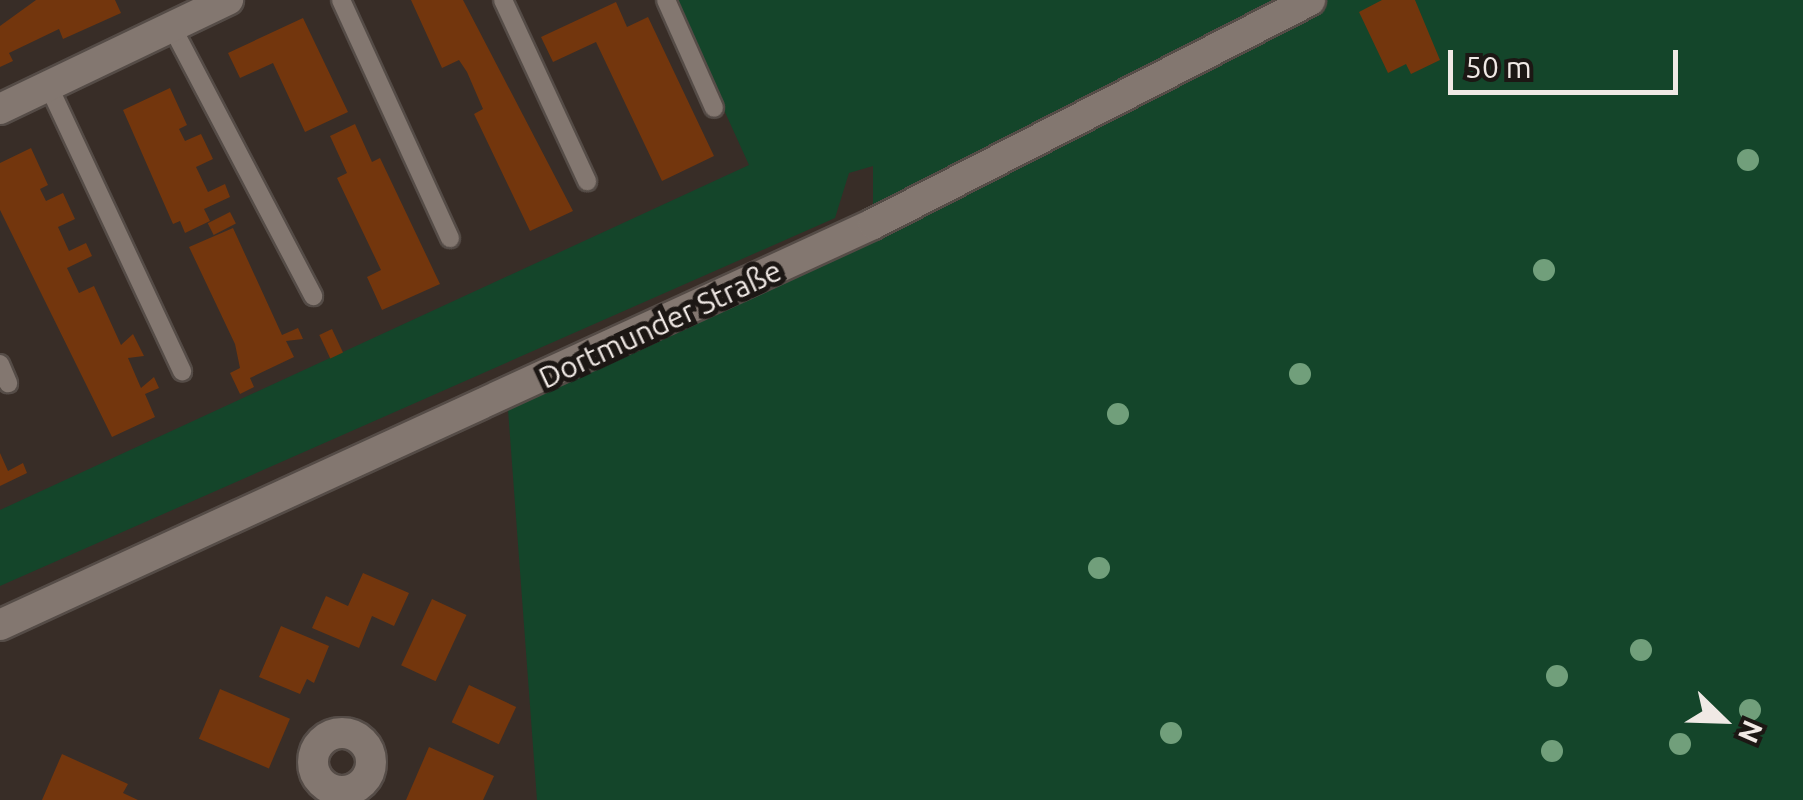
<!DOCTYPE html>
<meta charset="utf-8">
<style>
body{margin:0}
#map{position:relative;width:1803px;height:800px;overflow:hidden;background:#382d27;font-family:Ubuntu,sans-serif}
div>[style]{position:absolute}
.green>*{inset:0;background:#14452a}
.building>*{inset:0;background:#73360d;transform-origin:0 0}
.roads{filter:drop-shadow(2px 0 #554c47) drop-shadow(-2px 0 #554c47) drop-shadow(0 2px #554c47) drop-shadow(0 -2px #554c47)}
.lane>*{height:18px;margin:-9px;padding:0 9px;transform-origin:9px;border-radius:9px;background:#837770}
.street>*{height:30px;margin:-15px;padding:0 15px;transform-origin:15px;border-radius:15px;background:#837770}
.street>.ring{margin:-15px;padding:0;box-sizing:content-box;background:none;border:30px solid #837770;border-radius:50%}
.secondary>*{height:30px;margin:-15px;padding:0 15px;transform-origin:15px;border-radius:15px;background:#837770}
.trees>*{width:22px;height:22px;margin:-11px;border-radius:50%;background:#719f7b}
span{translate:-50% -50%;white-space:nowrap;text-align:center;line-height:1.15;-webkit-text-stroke:10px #1c1714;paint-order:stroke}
.street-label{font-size:30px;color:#f0e9e5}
.north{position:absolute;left:1673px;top:670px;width:100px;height:100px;-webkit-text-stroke:8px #1c1714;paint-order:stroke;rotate:113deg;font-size:28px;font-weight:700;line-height:40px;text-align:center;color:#f0e9e5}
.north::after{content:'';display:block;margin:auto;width:35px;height:45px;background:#f0e9e5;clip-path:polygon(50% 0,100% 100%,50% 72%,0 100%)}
.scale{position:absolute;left:1448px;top:50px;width:230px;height:45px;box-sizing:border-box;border:5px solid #f0e9e5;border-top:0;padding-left:12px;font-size:30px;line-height:35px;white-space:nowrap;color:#f0e9e5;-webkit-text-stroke:8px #1c1714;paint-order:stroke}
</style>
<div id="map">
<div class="green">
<i style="clip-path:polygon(674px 0,1803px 0,1803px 800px,537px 800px,507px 396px,873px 224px,873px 166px,849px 173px,835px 218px,0 586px,0 510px,749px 165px)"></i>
</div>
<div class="building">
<i style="clip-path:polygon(36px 0,115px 0,121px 13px,63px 39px,59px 29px,9px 53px,13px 61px,0 67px,0 26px)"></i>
<i style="clip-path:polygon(411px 0,463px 0,573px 211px,530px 231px,474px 114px,483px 109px,467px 72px,459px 60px,442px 68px)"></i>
<i style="clip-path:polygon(1382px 0,1415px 0,1440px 60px,1411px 74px,1406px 64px,1388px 73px,1359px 12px)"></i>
<i style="clip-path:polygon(616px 2px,627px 27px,648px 17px,714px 156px,662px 181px,596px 42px,553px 62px,541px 37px)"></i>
<i style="clip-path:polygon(303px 18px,348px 112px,305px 132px,273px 63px,240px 78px,228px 53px)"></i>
<i style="clip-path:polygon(170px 88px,187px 125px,179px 129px,185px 141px,201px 134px,213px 159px,196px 167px,208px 192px,225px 184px,230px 197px,204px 209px,210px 221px,185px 233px,180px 221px,173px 224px,123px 110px)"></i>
<i style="clip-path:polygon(355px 124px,372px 162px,380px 158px,440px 284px,382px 310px,367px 277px,381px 270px,337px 178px,347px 173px,330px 136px)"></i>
<i style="clip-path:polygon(31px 148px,48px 185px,40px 189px,46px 201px,63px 193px,75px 219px,58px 227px,69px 251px,86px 243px,92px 256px,67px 268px,79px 293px,94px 286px,121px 345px,133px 334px,144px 356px,128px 358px,141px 388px,154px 377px,159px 388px,145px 394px,155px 417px,112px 437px,0 210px,0 163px)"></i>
<i style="left:230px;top:212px;width:13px;height:25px;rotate:63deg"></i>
<i style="clip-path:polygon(233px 228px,282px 335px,298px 328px,303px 339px,286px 341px,294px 357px,250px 378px,254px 387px,240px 394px,230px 373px,240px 368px,235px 344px,189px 247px)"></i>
<i style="left:332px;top:329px;width:26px;height:14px;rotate:65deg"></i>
<i style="clip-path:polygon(0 453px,8px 471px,23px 463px,27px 473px,0 486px)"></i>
<i style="clip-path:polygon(363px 573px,409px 593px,394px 626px,372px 616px,359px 648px,312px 628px,326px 596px,348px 606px)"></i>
<i style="left:432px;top:599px;width:38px;height:73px;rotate:25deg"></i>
<i style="clip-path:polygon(281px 626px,329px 646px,314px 683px,307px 679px,300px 694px,259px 677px)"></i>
<i style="left:469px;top:685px;width:52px;height:41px;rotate:25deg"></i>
<i style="left:220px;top:689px;width:76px;height:54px;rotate:23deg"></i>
<i style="clip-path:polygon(429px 747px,494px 776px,483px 800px,406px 800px)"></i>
<i style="clip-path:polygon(62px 754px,128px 784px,123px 793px,138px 800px,42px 800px)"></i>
</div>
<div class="roads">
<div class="lane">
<i style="left:341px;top:0;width:262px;rotate:65.4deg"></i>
<i style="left:503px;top:0;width:200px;rotate:65.1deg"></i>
<i style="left:666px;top:0;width:118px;rotate:66deg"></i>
<i style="left:172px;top:27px;width:304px;rotate:62.3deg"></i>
<i style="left:49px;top:87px;width:314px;rotate:64.9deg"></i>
<i style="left:0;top:364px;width:21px;rotate:67deg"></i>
</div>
<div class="street">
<i style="left:0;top:109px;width:253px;rotate:-25.6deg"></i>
<i class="ring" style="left:313px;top:733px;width:28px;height:28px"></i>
</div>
<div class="secondary">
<i style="left:0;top:625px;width:961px;rotate:-24.67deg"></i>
<i style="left:873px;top:224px;width:491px;rotate:-27.1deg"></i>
</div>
</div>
<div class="trees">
<i style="left:1748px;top:160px"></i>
<i style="left:1544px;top:270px"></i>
<i style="left:1300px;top:374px"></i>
<i style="left:1118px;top:414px"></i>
<i style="left:1099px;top:568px"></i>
<i style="left:1641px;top:650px"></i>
<i style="left:1557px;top:676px"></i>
<i style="left:1750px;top:710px"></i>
<i style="left:1171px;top:733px"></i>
<i style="left:1680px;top:744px"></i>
<i style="left:1552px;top:751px"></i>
</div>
<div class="street-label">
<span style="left:660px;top:324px;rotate:-25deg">Dortmunder Straße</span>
</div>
<div class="north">N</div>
<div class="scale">50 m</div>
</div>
